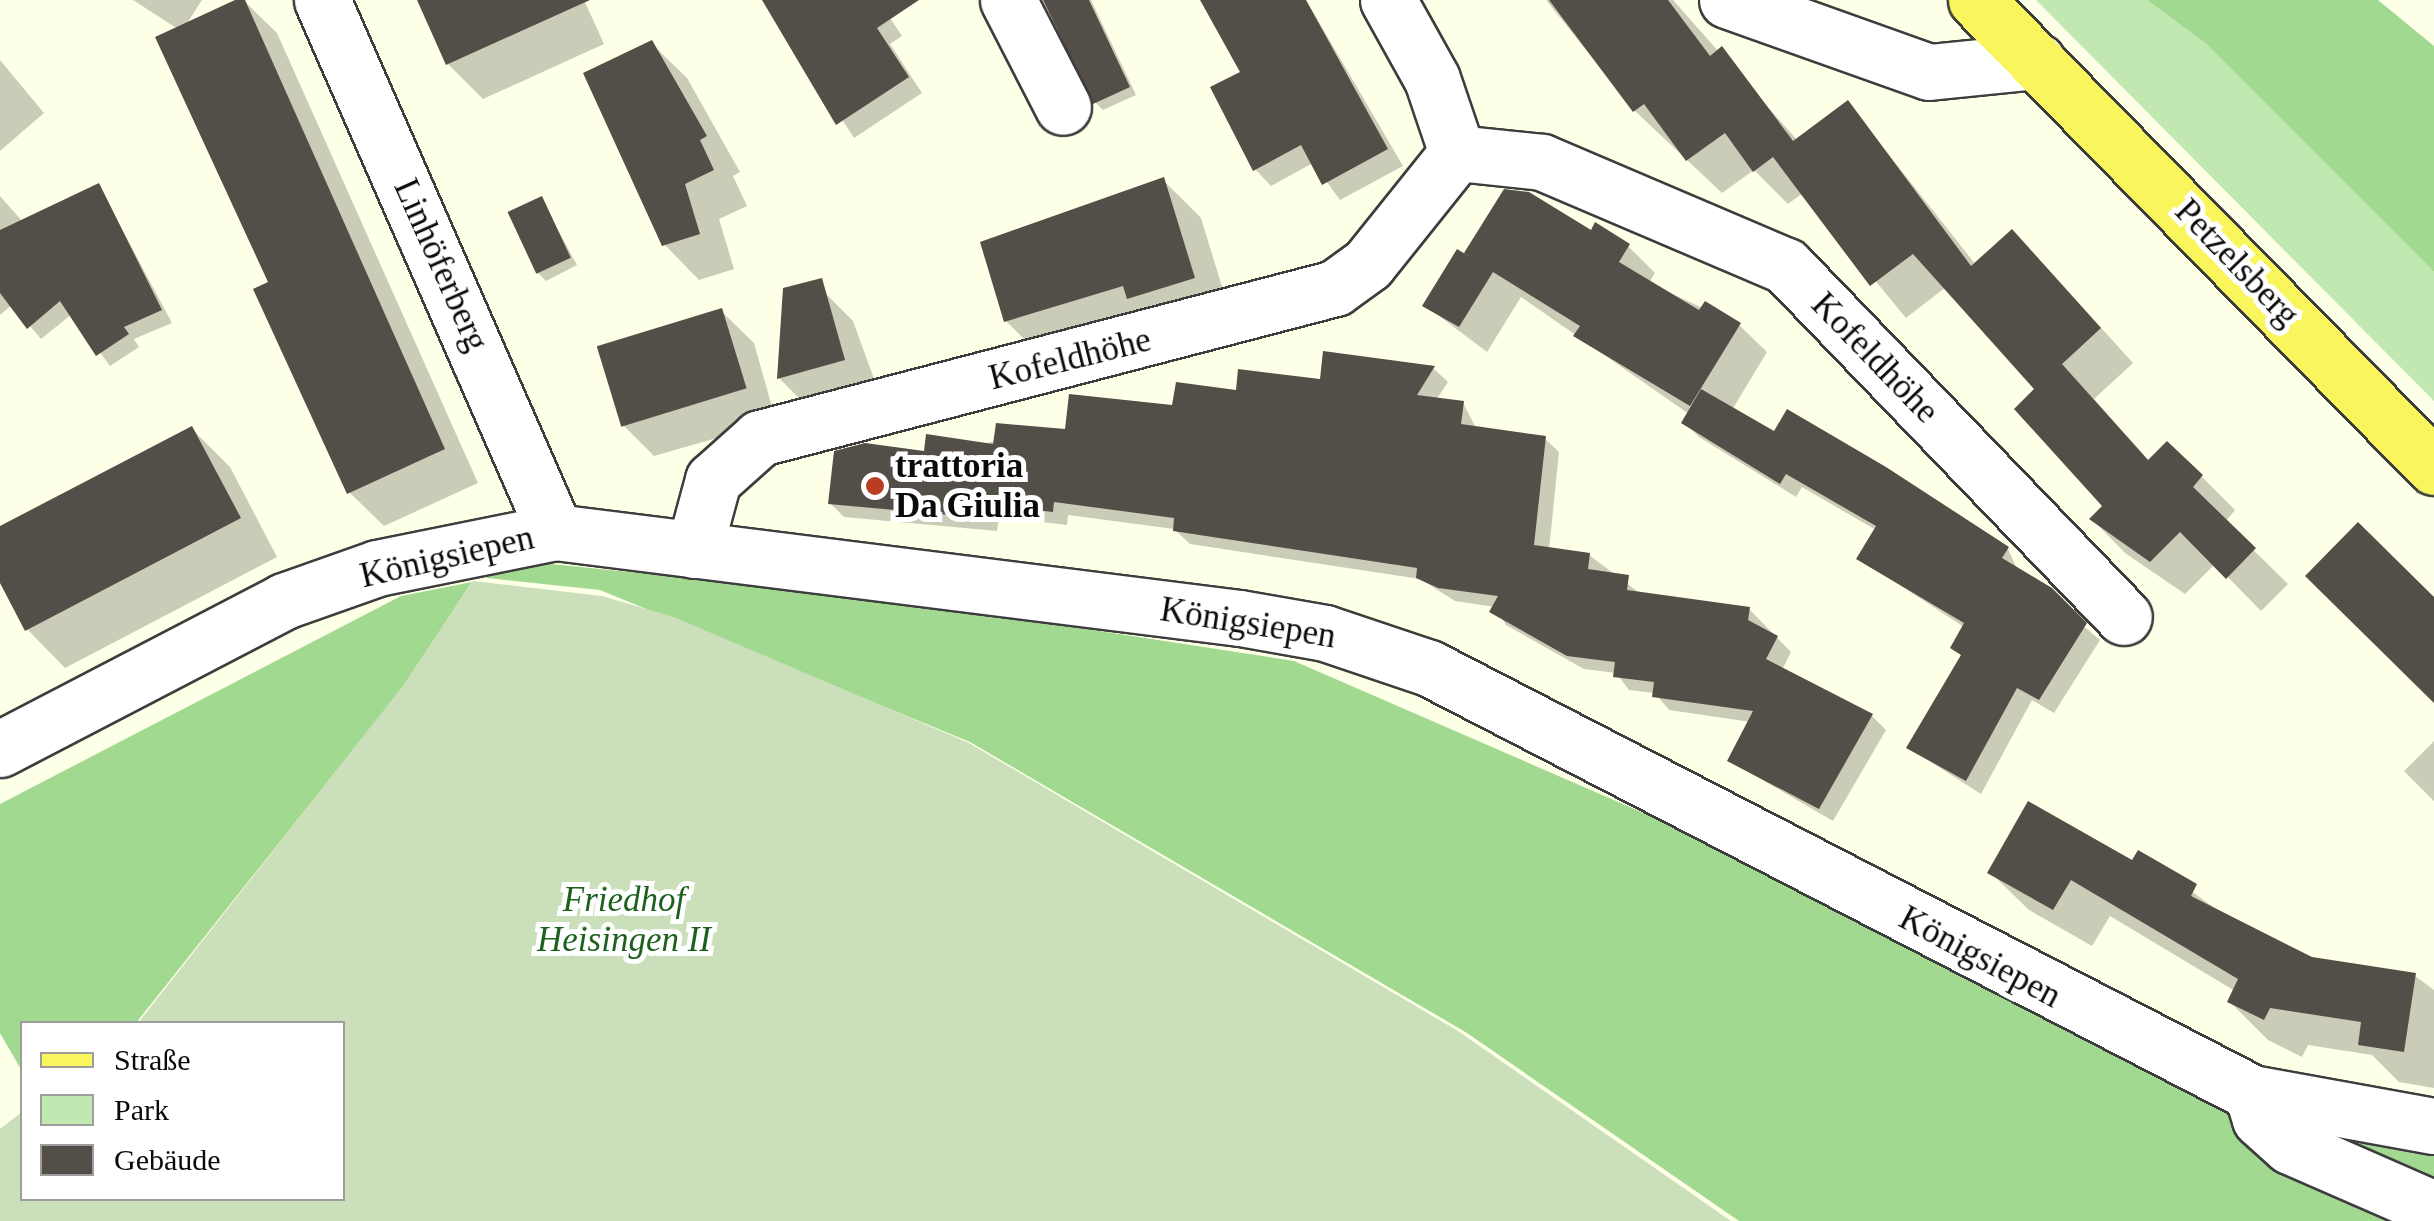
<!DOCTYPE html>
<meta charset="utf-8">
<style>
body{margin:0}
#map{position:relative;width:2434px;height:1221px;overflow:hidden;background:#feffe7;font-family:"Times New Roman",serif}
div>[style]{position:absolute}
.green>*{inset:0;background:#c2e8b2}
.forest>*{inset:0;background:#a2d991}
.cemetery>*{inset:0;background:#cbdfba}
.shadow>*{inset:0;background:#0003}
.building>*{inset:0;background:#534e47;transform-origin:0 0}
.roads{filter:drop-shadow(2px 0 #3d3d3d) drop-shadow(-2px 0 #3d3d3d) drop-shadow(0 2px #3d3d3d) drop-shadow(0 -2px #3d3d3d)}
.minor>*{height:55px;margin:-27.5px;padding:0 27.5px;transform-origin:27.5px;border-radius:27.5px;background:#fff}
.major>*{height:55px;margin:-27.5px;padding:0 27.5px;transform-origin:27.5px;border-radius:27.5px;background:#f9f65d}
.dots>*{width:28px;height:28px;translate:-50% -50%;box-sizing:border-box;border:5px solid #fff;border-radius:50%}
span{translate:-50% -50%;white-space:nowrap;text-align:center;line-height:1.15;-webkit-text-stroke:10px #fff;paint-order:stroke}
.street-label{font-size:35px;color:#0a0a0a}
.poi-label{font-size:35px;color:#0a0a0a;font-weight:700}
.left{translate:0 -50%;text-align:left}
.park-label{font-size:35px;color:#1c611d;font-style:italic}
.legend{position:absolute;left:20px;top:1021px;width:325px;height:180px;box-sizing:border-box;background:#fff;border:2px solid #9d9d9d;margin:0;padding:12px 18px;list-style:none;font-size:30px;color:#0a0a0a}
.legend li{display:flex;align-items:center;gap:20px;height:50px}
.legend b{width:50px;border:2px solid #9d9d9d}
</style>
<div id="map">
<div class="green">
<i style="clip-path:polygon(2036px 0,2147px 0,2205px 43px,2434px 272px,2434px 401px)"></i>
</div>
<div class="forest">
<i style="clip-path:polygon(2147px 0,2378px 0,2434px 46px,2434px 272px,2205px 43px)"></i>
<i style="clip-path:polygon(542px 563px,891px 599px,1294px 661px,1708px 841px,2351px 1143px,2434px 1148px,2434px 1221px,1739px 1221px,1467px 1033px,970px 742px,600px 590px,487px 578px,488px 566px)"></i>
<i style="clip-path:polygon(472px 582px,402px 688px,136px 1023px,22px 1024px,22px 1071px,0 1033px,0 804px,401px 596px)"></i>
</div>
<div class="cemetery">
<i style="clip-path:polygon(473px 581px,602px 596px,674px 617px,969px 743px,1458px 1031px,1731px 1221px,0 1221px,0 1129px,22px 1112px,22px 1198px,342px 1198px,342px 1024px,138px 1023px,402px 687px)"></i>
</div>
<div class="shadow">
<i style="clip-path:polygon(133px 0,202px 0,186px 25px,243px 0,277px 33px,478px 483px,384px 526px,349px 492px,178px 29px)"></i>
<i style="clip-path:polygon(584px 0,604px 44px,483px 99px,448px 64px)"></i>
<i style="clip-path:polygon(765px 0,878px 0,902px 36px,890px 44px,922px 93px,854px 138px)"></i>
<i style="clip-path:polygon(1046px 0,1091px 0,1136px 95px,1103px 110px,1095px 102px)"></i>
<i style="clip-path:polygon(1201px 0,1306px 0,1403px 166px,1340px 200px,1313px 163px,1271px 186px,1255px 169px,1244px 74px)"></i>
<i style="clip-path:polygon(1546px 0,1673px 0,1798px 141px,1848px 103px,1976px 265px,2045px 266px,2133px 363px,2094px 399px,2150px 462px,2201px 476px,2235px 510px,2225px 522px,2288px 584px,2261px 611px,2215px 564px,2185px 594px,2125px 553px,2092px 519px,2105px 506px,2037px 390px,1946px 287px,1906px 318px,1803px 193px,1788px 204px,1754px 170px,1722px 193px,1635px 111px)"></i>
<i style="clip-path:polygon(651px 43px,687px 78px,740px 172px,733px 176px,747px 206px,719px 219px,734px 269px,699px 280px,664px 244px)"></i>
<i style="clip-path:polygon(0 60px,44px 113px,0 151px)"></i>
<i style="clip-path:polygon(1163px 180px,1201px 218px,1231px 316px,1044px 359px,1006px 321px)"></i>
<i style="clip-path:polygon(99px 186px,172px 323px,134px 339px,139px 347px,110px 366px,72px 314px,41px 339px,12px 305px,0 315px,0 196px,23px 222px)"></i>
<i style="clip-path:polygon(541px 199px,577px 265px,546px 281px,538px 273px)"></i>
<i style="clip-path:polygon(1592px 234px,1628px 246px,1655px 273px,1649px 283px,1739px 325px,1767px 352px,1732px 410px,2008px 549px,2018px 571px,2100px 640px,2054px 713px,2032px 700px,1981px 794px,1909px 748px,1963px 657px,1953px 647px,1964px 627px,1860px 559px,1876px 530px,1802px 487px,1796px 497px,1699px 437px,1684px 422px,1689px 414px,1521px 297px,1487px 352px,1426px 306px,1475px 261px,1467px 253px)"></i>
<i style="clip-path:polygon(815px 283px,853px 321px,881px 398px,817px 416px,779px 378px,785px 290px)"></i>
<i style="clip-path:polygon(721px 311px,754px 343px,776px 421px,654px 456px,622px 424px)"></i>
<i style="clip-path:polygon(1326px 354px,1434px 369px,1448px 382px,1436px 400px,1463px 403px,1476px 428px,1544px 438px,1559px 452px,1549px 550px,1589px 555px,1641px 594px,1749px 609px,1791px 652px,1782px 670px,1872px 716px,1886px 730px,1833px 821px,1730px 761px,1751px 722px,1669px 710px,1655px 693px,1629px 690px,1616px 673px,1584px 669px,1506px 625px,1495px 607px,1455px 601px,1420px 579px,1190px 544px,1174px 529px,1068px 515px,1067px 525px,999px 517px,997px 531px,844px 517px,830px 503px,926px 454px,1322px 382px)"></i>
<i style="clip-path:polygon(192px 429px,230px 467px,277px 557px,65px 668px,27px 629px,0 577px,0 529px)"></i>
<i style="clip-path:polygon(2434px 741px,2434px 801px,2404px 771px)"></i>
<i style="clip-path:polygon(2139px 854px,2226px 916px,2311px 959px,2415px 976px,2434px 990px,2434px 1088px,2399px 1082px,2372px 1055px,2308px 1045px,2302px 1057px,2268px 1040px,2230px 1002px,2235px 991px,2110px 916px,2092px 946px,2029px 910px,1990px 872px,2133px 863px)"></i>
</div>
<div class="building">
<i style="clip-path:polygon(235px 0,245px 0,445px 449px,347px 494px,253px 289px,268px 282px,155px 37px)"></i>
<i style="clip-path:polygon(417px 0,590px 0,446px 65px)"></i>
<i style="clip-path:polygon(762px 0,919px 0,877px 28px,909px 77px,836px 125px)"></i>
<i style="clip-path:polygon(1043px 0,1089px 0,1130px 87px,1093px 104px)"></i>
<i style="clip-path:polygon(1200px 0,1306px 0,1388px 149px,1322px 185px,1301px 145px,1253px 171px,1210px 87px,1240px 72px)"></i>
<i style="clip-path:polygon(1549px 0,1668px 0,1710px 56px,1722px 46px,1793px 141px,1848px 100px,1971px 266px,2012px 229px,2101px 328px,2062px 364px,2148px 460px,2167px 441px,2203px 475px,2193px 487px,2256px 548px,2226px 579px,2180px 532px,2150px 562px,2089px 519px,2102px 506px,2014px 409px,2034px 389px,1913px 254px,1870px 286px,1773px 157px,1753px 172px,1725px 133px,1686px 161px,1644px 104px,1633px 112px)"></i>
<i style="clip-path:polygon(652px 40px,707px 136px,700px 140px,714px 170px,685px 184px,700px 234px,662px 246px,583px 73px)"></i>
<i style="clip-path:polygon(1164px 177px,1195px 278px,1127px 299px,1123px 286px,1004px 322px,980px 242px)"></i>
<i style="clip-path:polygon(99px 183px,162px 310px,124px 327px,129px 334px,96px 356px,60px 301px,27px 329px,0 293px,0 230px)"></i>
<i style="clip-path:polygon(1504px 189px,1529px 192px,1591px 230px,1595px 222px,1630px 244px,1619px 262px,1699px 310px,1705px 301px,1741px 323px,1690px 406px,1573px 336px,1580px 326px,1493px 272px,1459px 327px,1422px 306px,1457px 249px,1472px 258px,1464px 253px)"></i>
<i style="left:542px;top:196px;width:68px;height:38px;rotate:65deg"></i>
<i style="clip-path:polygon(822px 278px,845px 360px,777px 379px,783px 288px)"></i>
<i style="left:722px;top:308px;width:84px;height:131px;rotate:73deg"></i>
<i style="clip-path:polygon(1323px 351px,1435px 366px,1417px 395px,1464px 401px,1461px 424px,1546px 436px,1534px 545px,1590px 553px,1588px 569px,1629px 575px,1627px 590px,1750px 607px,1748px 620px,1778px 636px,1766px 659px,1873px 714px,1819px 809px,1727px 761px,1753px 711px,1652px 697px,1654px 682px,1613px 677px,1615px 662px,1567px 656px,1489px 612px,1498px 596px,1438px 588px,1416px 578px,1417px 568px,1173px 531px,1174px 518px,1054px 502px,1053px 512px,985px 504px,984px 518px,828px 504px,834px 451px,865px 443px,924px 451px,926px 434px,993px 444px,996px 423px,1065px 429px,1069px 394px,1172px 405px,1176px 382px,1236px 390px,1238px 369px,1320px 379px)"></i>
<i style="clip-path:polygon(1701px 389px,1774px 431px,1787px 409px,1886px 467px,2009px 547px,2002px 558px,2052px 588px,2087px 623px,2039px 700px,2017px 688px,1966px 781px,1906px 748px,1961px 655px,1950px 648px,1964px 623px,1856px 559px,1876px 526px,1786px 474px,1780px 484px,1681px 423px)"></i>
<i style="clip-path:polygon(192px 426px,241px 518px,25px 631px,0 583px,0 526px)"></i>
<i style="clip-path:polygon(2358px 522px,2434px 597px,2434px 703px,2305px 576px)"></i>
<i style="clip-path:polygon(2028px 801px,2132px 860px,2138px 850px,2197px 884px,2191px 896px,2312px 957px,2416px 973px,2404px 1052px,2358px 1045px,2361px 1022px,2270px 1008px,2264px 1020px,2227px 1002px,2238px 979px,2071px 880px,2053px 910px,1987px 873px)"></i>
</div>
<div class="roads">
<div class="minor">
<i style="left:322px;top:0;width:581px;rotate:66.35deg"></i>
<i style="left:1008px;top:0;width:120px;rotate:62.8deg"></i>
<i style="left:1388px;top:0;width:90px;rotate:60.9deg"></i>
<i style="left:1432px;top:79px;width:78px;rotate:71.3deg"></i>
<i style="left:1727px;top:0;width:214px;rotate:19.6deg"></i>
<i style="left:1929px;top:72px;width:109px;rotate:-5.8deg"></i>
<i style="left:1457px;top:153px;width:85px;rotate:6deg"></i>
<i style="left:1542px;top:162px;width:265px;rotate:23.1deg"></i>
<i style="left:1786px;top:266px;width:487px;rotate:46.1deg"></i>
<i style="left:694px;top:550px;width:73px;rotate:-74.8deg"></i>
<i style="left:713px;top:480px;width:63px;rotate:-41.8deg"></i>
<i style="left:760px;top:438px;width:594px;rotate:-14.62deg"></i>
<i style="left:1335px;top:288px;width:41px;rotate:-36deg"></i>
<i style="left:1368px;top:264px;width:142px;rotate:-51.3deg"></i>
<i style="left:0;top:749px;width:320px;rotate:-27.5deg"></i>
<i style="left:284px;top:601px;width:99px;rotate:-19.5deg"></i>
<i style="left:377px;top:568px;width:182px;rotate:-11.4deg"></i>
<i style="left:555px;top:532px;width:690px;rotate:7.16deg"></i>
<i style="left:1240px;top:618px;width:86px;rotate:10deg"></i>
<i style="left:1325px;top:633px;width:110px;rotate:18.6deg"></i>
<i style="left:1429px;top:668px;width:926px;rotate:27.31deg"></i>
<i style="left:2252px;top:1093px;width:185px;rotate:10.3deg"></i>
<i style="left:2252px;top:1093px;width:27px;rotate:73deg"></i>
<i style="left:2260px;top:1119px;width:40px;rotate:42deg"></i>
<i style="left:2290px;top:1146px;width:157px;rotate:23.6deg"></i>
</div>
<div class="major">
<i style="left:1976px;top:0;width:654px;rotate:45.56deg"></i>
</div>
</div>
<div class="dots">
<i style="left:875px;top:486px;background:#b93d23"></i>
</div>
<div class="street-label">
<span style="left:2237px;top:263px;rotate:46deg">Petzelsberg</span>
<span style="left:441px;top:265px;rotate:66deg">Linhöferberg</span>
<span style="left:1875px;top:358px;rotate:46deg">Kofeldhöhe</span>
<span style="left:1070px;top:359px;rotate:-14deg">Kofeldhöhe</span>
<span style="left:447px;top:557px;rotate:-13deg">Königsiepen</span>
<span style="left:1248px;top:623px;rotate:9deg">Königsiepen</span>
<span style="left:1980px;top:957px;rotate:28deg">Königsiepen</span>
</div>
<div class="poi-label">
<span class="left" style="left:895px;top:486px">trattoria<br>Da Giulia</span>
</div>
<div class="park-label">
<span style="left:624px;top:920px">Friedhof<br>Heisingen II</span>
</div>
<ul class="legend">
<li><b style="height:12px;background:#f9f65d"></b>Straße</li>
<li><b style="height:28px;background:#c2e8b2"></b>Park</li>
<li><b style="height:28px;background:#534e47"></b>Gebäude</li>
</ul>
</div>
